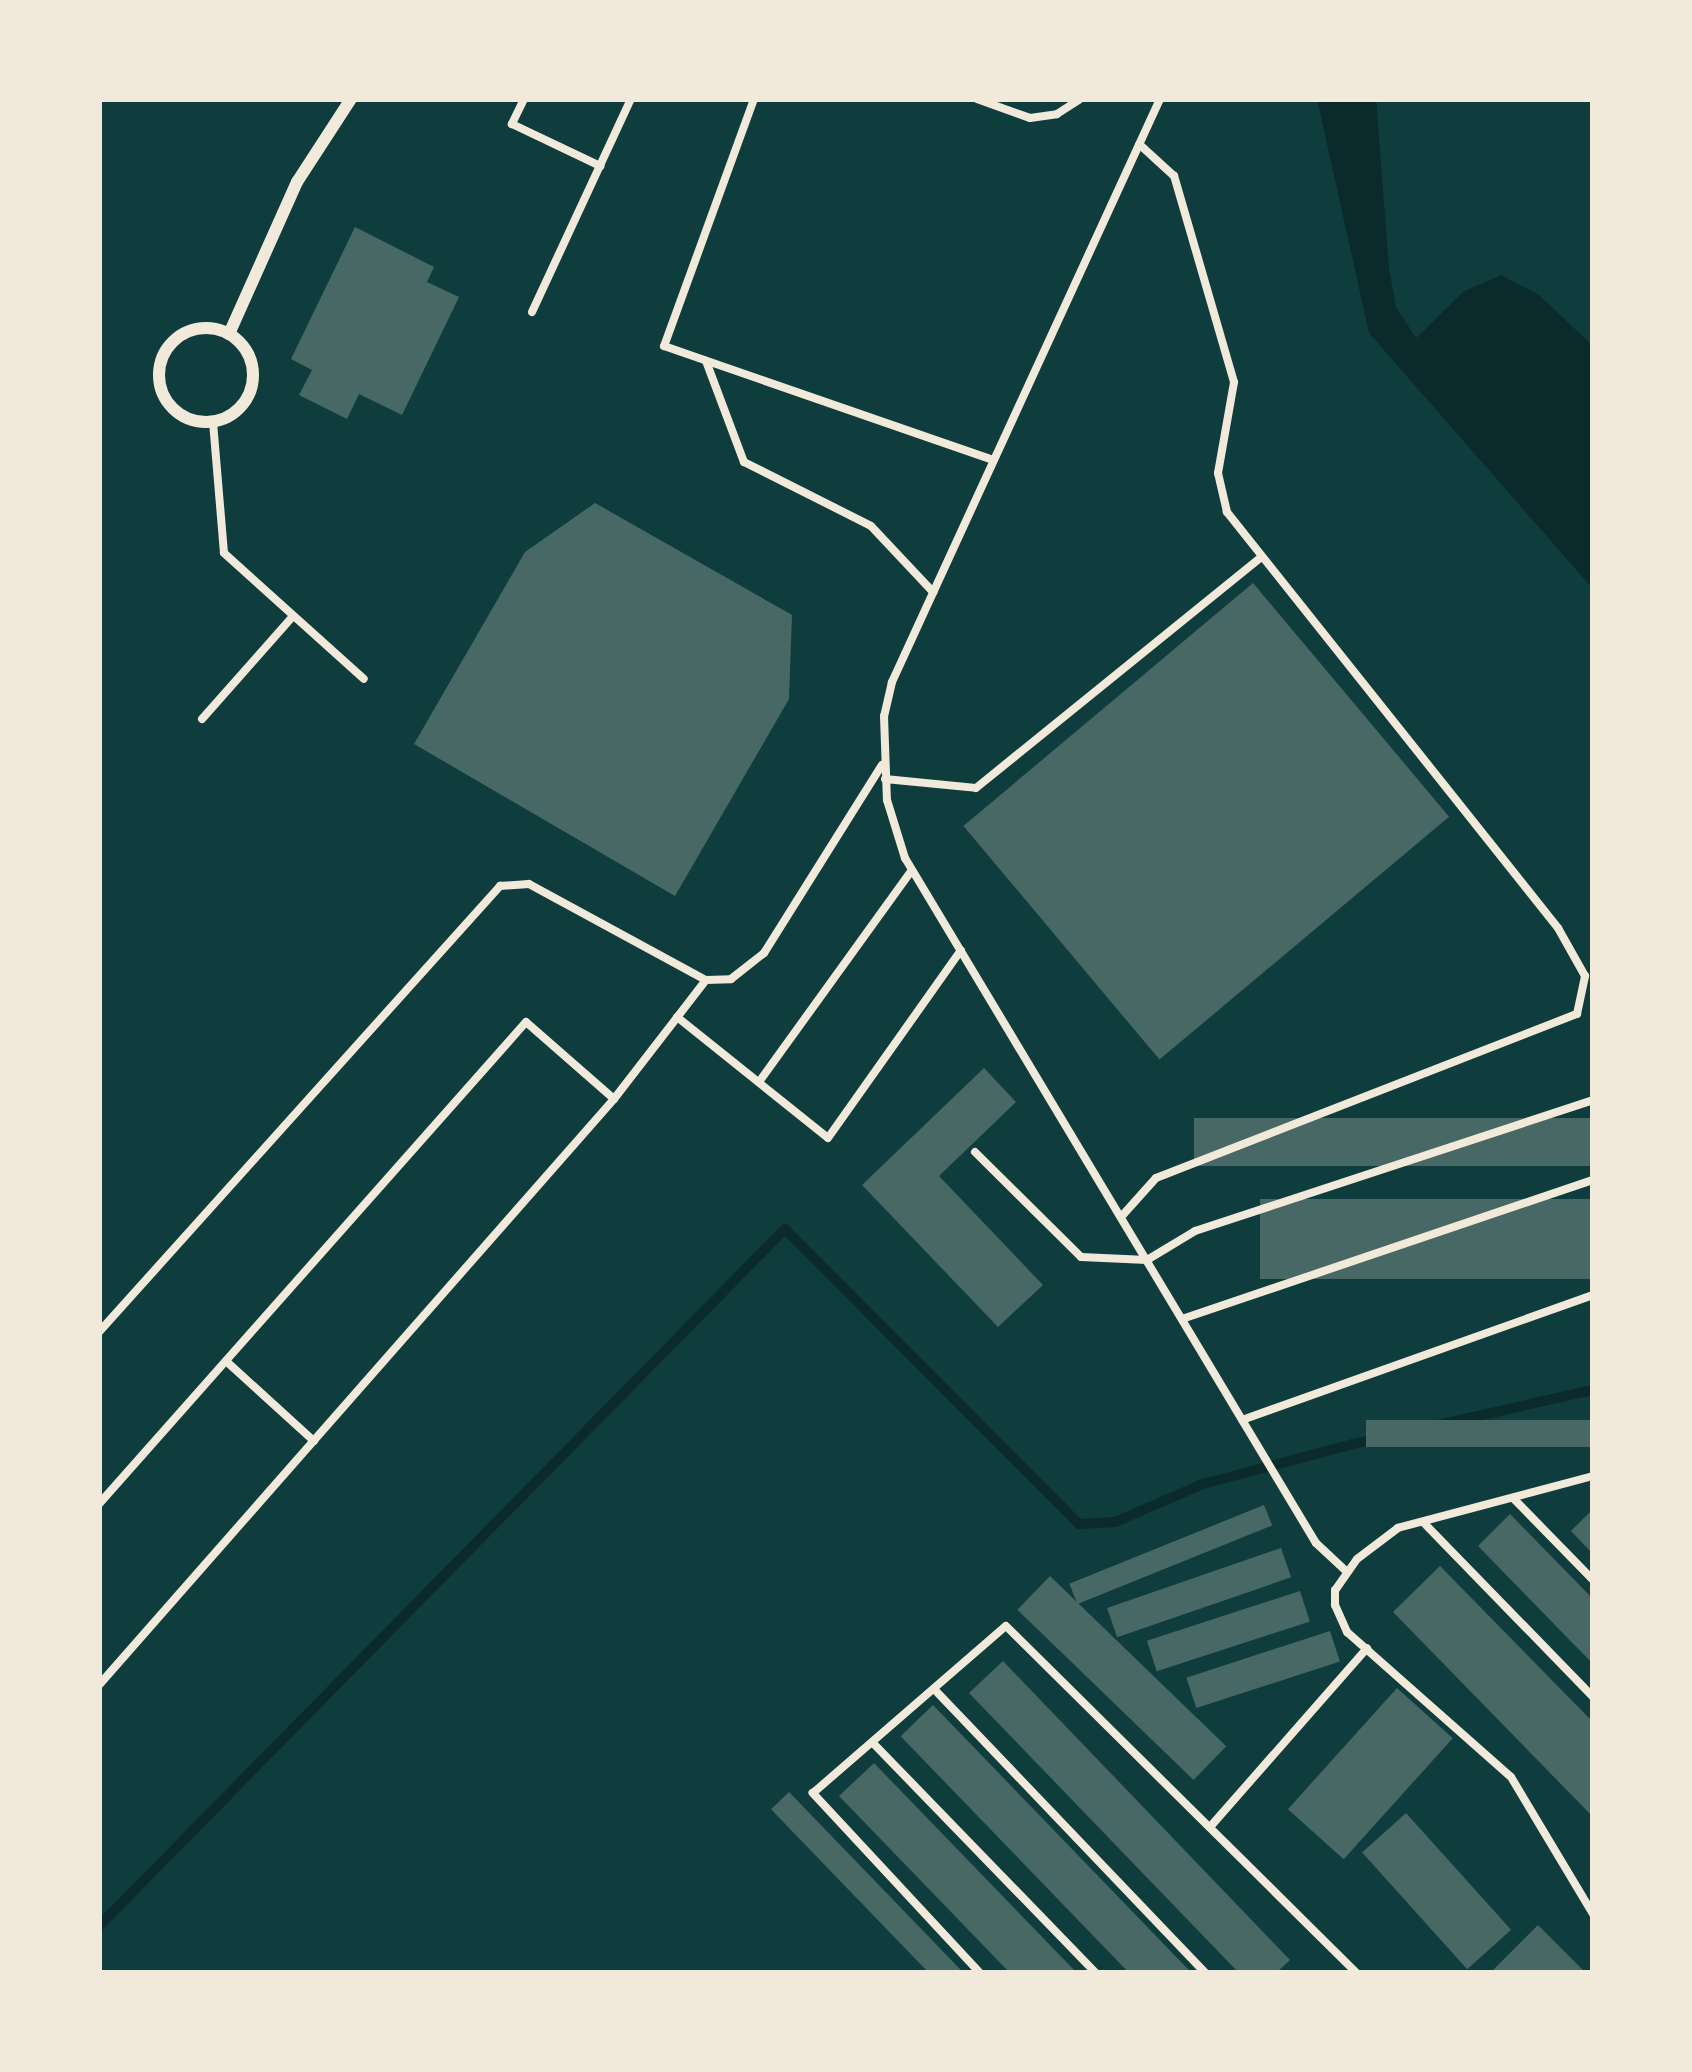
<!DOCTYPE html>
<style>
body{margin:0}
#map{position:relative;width:1692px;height:2072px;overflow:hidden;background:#0f3d3e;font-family:Rubik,sans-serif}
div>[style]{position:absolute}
.water>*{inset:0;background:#0a2a2b}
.stream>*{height:10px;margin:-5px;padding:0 5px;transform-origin:5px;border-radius:5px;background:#0a2a2b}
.building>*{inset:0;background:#486865;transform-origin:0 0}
.service>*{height:8px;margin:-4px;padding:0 4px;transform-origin:4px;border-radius:4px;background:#f1e9da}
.minor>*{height:12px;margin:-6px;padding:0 6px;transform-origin:6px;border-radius:6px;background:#f1e9da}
.minor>.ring{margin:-6px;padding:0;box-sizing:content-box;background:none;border:12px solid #f1e9da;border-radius:50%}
span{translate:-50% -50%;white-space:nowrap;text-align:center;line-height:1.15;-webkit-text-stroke:10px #f1e9da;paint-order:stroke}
.frame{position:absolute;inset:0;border:102px solid #f1e9da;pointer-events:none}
</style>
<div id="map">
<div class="water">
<i style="clip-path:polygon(1317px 99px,1376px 99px,1389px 269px,1396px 307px,1416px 338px,1463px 292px,1501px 275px,1539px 295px,1593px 346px,1593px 589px,1369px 333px)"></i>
</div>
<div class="stream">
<i style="left:99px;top:1926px;width:978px;rotate:-45.46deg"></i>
<i style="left:785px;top:1229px;width:416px;rotate:45.1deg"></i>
<i style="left:1079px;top:1524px;width:36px;rotate:-3deg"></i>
<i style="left:1115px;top:1522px;width:96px;rotate:-23.4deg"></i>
<i style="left:1203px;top:1484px;width:155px;rotate:-14.9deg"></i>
<i style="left:1353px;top:1444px;width:246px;rotate:-12.7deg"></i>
</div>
<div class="building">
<i style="clip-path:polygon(355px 227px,434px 267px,427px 282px,459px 297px,402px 415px,359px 394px,347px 419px,299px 395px,312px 370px,291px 359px)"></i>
<i style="clip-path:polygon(595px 503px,792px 615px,789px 699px,675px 896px,414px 744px,525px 552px)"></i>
<i style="left:1253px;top:583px;width:305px;height:378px;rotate:50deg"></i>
<i style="clip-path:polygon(984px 1068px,1016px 1102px,939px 1176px,1043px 1285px,998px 1327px,862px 1185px)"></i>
<i style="left:1593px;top:1118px;width:48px;height:399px;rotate:90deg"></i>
<i style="left:1593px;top:1199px;width:80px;height:333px;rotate:90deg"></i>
<i style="left:1593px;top:1420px;width:27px;height:227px;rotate:90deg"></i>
<i style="left:1264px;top:1505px;width:22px;height:210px;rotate:68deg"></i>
<i style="clip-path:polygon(1593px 1509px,1593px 1554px,1571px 1531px)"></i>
<i style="clip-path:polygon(1510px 1514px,1593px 1599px,1593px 1664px,1478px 1546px)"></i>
<i style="left:1281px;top:1548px;width:31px;height:184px;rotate:71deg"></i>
<i style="clip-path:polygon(1440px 1566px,1593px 1722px,1593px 1817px,1393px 1612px)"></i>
<i style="left:1050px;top:1576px;width:245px;height:47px;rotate:44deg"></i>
<i style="left:1300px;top:1591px;width:32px;height:161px;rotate:72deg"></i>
<i style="left:1330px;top:1631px;width:32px;height:151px;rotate:72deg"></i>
<i style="clip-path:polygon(1003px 1661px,1290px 1960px,1276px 1973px,1239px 1973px,969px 1693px)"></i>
<i style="left:1397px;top:1688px;width:75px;height:163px;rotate:42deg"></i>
<i style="left:933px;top:1705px;width:370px;height:45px;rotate:46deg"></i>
<i style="clip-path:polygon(874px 1763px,1077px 1973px,1010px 1973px,839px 1796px)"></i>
<i style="left:789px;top:1792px;width:252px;height:25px;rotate:46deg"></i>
<i style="left:1406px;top:1813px;width:157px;height:59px;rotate:48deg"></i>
<i style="clip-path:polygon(1538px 1925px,1586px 1973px,1490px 1973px)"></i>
</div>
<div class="service">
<i style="left:524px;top:99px;width:28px;rotate:116deg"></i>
<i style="left:512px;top:124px;width:98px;rotate:25.5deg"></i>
<i style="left:754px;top:99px;width:263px;rotate:110deg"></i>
<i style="left:664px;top:346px;width:348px;rotate:19.1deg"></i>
<i style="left:977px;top:99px;width:56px;rotate:19.7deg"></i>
<i style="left:1030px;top:118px;width:27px;rotate:-8deg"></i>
<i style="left:1057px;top:114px;width:27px;rotate:-33deg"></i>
<i style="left:1160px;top:99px;width:642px;rotate:114.69deg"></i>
<i style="left:892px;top:682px;width:35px;rotate:103deg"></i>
<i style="left:884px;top:716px;width:84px;rotate:88deg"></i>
<i style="left:887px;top:800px;width:61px;rotate:72.8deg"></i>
<i style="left:905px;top:858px;width:799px;rotate:59.04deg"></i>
<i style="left:1316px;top:1543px;width:42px;rotate:43.1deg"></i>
<i style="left:532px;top:312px;width:235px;rotate:-65.1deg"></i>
<i style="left:706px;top:361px;width:108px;rotate:69.4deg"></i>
<i style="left:744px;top:462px;width:142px;rotate:26.7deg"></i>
<i style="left:871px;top:526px;width:91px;rotate:46.8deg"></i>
<i style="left:213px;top:422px;width:131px;rotate:85.2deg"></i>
<i style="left:224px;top:553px;width:188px;rotate:42deg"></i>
<i style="left:202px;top:719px;width:137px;rotate:-48.5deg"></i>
<i style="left:885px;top:779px;width:91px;rotate:5.6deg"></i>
<i style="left:976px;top:788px;width:365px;rotate:-39deg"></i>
<i style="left:677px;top:1017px;width:193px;rotate:38.7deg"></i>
<i style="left:828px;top:1138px;width:230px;rotate:-54.7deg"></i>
<i style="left:759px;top:1082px;width:261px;rotate:-54.2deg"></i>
<i style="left:975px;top:1152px;width:149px;rotate:44.7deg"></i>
<i style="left:1081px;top:1257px;width:66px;rotate:2.6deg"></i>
<i style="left:1147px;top:1260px;width:56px;rotate:-31.1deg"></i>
<i style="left:1195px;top:1231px;width:419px;rotate:-18.2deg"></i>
<i style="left:1121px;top:1217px;width:52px;rotate:-48.1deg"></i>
<i style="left:1156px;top:1178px;width:452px;rotate:-21.3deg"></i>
<i style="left:1577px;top:1014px;width:39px;rotate:-78deg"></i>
<i style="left:1585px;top:976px;width:55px;rotate:-119.4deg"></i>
<i style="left:1558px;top:928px;width:532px;rotate:-128.51deg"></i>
<i style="left:1227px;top:512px;width:40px;rotate:-103deg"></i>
<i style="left:1218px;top:473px;width:92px;rotate:-80deg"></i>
<i style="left:1234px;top:382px;width:215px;rotate:-106.2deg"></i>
<i style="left:1174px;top:176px;width:47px;rotate:-137.6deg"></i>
<i style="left:1182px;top:1319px;width:434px;rotate:-18.7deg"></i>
<i style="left:99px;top:1332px;width:600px;rotate:-48.04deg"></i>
<i style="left:500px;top:886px;width:29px;rotate:-4deg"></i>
<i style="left:529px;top:884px;width:201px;rotate:28.5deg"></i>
<i style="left:706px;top:980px;width:25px;rotate:-2deg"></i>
<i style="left:731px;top:979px;width:42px;rotate:-38.2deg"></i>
<i style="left:764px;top:953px;width:222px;rotate:-57.9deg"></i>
<i style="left:226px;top:1361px;width:119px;rotate:42.3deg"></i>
<i style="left:1242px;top:1420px;width:373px;rotate:-19.6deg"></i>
<i style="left:1593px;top:1476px;width:202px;rotate:165.1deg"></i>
<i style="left:1398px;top:1528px;width:51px;rotate:142.9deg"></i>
<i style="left:1357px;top:1559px;width:38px;rotate:125deg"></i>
<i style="left:1335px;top:1590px;width:15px;rotate:90deg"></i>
<i style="left:1335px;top:1605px;width:30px;rotate:66deg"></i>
<i style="left:1347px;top:1632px;width:219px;rotate:41.5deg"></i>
<i style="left:1511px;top:1777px;width:160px;rotate:59.1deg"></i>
<i style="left:1513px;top:1498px;width:115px;rotate:45.7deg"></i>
<i style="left:99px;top:1504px;width:644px;rotate:-48.46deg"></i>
<i style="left:526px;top:1022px;width:117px;rotate:41.2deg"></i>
<i style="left:1423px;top:1522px;width:244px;rotate:45.8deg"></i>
<i style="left:99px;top:1685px;width:780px;rotate:-48.69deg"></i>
<i style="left:614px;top:1099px;width:150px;rotate:-52.3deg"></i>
<i style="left:934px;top:1689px;width:393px;rotate:46.3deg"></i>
<i style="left:872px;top:1742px;width:322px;rotate:45.9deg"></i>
<i style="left:1210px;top:1827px;width:238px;rotate:-48.7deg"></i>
<i style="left:980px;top:1973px;width:246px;rotate:-132.9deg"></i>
<i style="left:813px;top:1793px;width:255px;rotate:-40.9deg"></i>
<i style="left:1006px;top:1626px;width:494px;rotate:44.7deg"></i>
</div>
<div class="minor">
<i class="ring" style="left:159px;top:328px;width:82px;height:82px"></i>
<i style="left:229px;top:334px;width:167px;rotate:-65.9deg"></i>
<i style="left:297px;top:182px;width:99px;rotate:-57deg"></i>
</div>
<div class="frame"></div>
</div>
